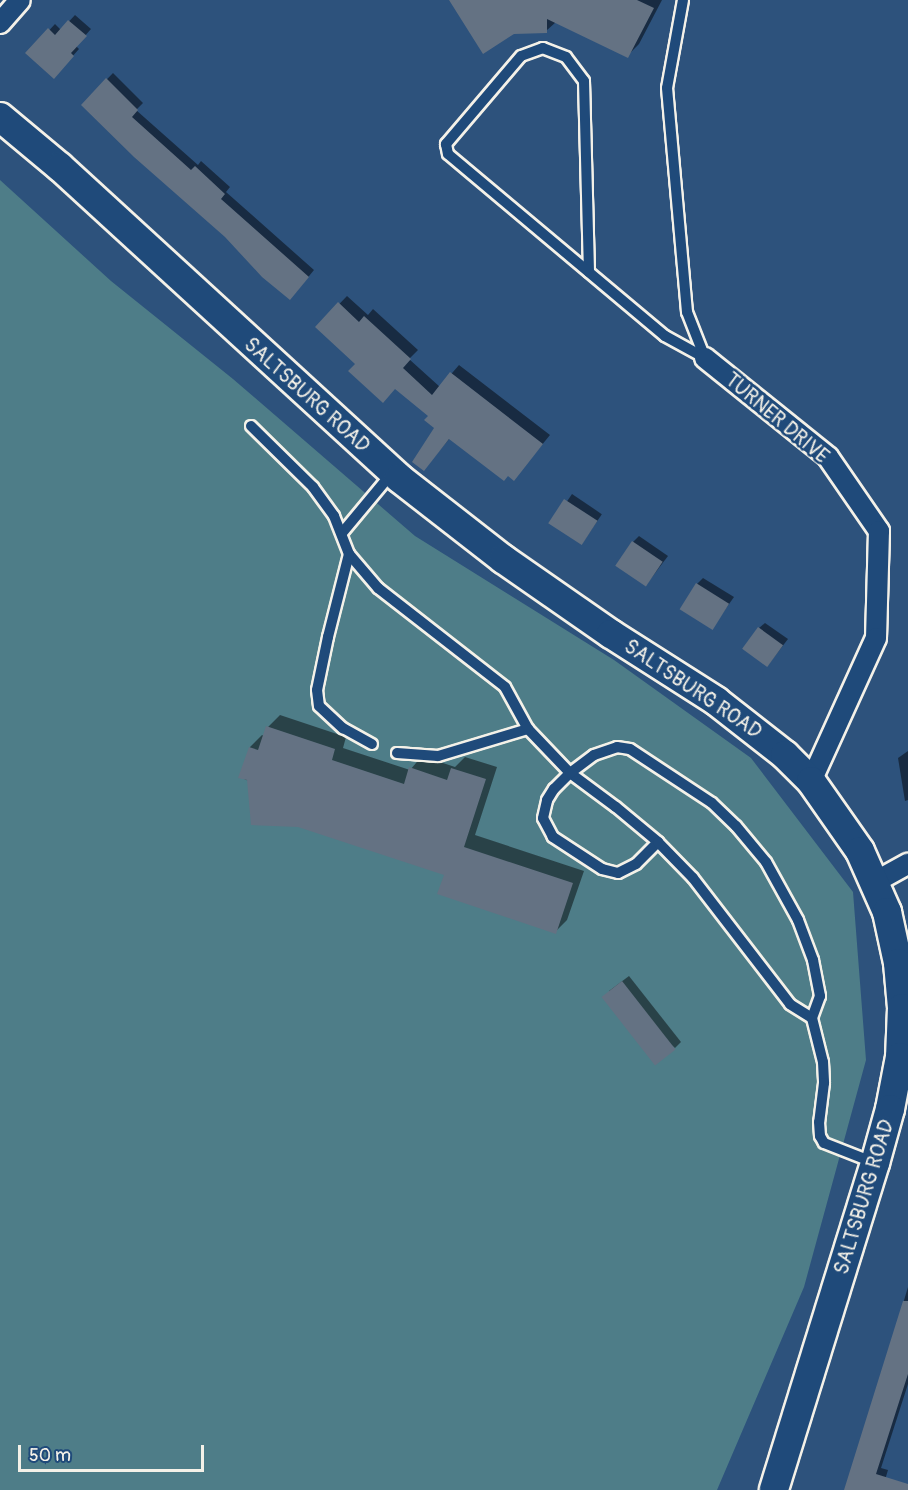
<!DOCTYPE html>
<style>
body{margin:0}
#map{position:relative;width:908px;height:1490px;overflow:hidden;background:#2d527c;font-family:Pangolin,sans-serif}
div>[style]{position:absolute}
.green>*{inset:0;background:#4e7d88}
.shadow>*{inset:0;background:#0007;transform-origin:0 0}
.building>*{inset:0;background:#647283;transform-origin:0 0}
.roads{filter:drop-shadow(2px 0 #f4f1e8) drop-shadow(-2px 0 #f4f1e8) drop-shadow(0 2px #f4f1e8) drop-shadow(0 -2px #f4f1e8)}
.lane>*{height:10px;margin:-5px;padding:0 5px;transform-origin:5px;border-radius:5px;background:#1f4a7a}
.street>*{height:20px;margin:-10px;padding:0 10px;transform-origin:10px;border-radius:10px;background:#1f4a7a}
.secondary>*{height:28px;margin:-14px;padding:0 14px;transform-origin:14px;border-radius:14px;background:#1f4a7a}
span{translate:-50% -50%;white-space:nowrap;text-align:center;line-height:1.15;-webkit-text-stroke:5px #1f4a7a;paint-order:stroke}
.street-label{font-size:20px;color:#f4f1e8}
.scale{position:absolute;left:18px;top:1445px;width:186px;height:27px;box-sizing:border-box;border:3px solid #f4f1e8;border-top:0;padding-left:8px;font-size:18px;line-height:21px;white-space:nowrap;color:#f4f1e8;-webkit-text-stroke:4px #1f4a7a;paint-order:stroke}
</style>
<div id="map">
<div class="green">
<i style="clip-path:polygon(0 180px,111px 281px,233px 379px,415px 536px,614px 660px,751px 758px,853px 892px,866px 1060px,804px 1287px,717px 1490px,0 1490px)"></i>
</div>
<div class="shadow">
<i style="clip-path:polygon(454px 0,662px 0,639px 44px,627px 56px,556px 22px,546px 31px,514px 33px)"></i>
<i style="clip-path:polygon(75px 15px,91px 29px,76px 46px,79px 49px,54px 77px,28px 53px,55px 24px,61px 30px)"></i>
<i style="clip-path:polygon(113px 73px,143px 103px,136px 110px,198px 165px,201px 161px,230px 187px,226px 192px,314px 270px,296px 292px,83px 104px)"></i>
<i style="clip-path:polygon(347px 296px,368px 315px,373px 309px,418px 350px,409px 359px,440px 387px,459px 365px,550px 435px,514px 479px,450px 438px,424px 469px,436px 428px,430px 416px,396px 388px,357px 364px,317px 327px)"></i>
<i style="left:572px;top:494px;width:36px;height:36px;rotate:34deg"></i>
<i style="clip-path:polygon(639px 536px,668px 556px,646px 585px,633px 542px)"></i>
<i style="clip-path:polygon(703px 578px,734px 597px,712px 628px,697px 584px)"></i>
<i style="clip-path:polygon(765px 623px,788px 639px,768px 665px,759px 628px)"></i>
<i style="clip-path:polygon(280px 715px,346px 737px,343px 748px,410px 770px,422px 756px,455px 767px,465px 757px,497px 767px,475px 835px,584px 871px,567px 920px,555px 932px,445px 874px,240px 777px,250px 747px,262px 735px,264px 736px,268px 727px)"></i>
<i style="clip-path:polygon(908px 751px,908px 800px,905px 801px,898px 758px)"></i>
<i style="clip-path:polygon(629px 976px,681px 1042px,675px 1048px,609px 991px)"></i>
<i style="clip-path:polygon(908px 1287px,908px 1384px,881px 1468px,888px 1470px,882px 1490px,847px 1490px)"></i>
</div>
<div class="building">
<i style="clip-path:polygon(449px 0,637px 0,654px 8px,628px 58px,547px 19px,547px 33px,514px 34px,483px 54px)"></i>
<i style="clip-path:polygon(68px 20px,87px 36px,71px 53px,74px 56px,54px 79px,25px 53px,48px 28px,55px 35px)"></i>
<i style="clip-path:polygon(106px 78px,138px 110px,132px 117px,191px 170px,195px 166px,225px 194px,221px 199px,309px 277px,290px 300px,262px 277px,225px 237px,134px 157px,81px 105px)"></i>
<i style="clip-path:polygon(338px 302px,359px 322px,364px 316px,411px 359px,403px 368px,432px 395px,450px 372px,543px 444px,514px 481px,508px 476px,504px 481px,449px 439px,424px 471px,412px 462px,434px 428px,424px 420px,428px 416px,395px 389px,383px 403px,348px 371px,355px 364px,315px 327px)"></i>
<i style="left:564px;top:499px;width:40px;height:29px;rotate:33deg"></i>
<i style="left:632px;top:541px;width:37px;height:30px;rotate:34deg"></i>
<i style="left:696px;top:583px;width:39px;height:31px;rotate:32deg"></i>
<i style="left:758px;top:627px;width:31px;height:27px;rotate:36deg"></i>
<i style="clip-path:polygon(266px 726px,335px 749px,332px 760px,404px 784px,409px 767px,447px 780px,451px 768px,486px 779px,464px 847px,573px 883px,556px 934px,437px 894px,444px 875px,298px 827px,251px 825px,247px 780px,238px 778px,249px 747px,258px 750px)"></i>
<i style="left:622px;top:981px;width:87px;height:26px;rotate:52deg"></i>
<i style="clip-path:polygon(903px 1301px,908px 1301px,908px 1374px,876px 1474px,908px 1484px,908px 1490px,844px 1490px)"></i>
</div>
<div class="roads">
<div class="lane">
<i style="left:683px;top:0;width:89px;rotate:100.3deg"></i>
<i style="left:667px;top:88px;width:225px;rotate:84.9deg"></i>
<i style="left:687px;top:312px;width:49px;rotate:68.6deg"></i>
<i style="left:589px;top:272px;width:191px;rotate:-91.5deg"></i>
<i style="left:584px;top:81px;width:30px;rotate:-127deg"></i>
<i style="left:566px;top:57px;width:25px;rotate:-159deg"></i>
<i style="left:543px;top:48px;width:23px;rotate:160deg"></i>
<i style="left:521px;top:56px;width:116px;rotate:130.4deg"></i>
<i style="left:446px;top:144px;width:10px;rotate:79deg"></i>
<i style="left:448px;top:154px;width:283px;rotate:40deg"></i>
<i style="left:665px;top:336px;width:46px;rotate:28.8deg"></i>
<i style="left:251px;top:426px;width:87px;rotate:44.5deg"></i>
<i style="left:313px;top:487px;width:36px;rotate:54deg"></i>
<i style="left:334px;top:516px;width:41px;rotate:68.5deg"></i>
<i style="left:349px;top:554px;width:45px;rotate:49.5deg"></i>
<i style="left:378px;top:588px;width:161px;rotate:37.9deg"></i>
<i style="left:505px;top:687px;width:48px;rotate:61.3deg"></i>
<i style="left:528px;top:729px;width:61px;rotate:46.3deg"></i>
<i style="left:570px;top:773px;width:57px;rotate:36.5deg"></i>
<i style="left:616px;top:807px;width:55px;rotate:39.8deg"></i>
<i style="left:658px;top:842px;width:31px;rotate:135deg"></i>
<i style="left:636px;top:864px;width:20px;rotate:153deg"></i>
<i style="left:618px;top:873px;width:16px;rotate:-166deg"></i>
<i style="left:602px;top:869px;width:59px;rotate:-146.9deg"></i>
<i style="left:553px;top:837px;width:21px;rotate:-118deg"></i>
<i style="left:543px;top:818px;width:18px;rotate:-77deg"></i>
<i style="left:547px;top:800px;width:13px;rotate:-58deg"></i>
<i style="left:554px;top:789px;width:23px;rotate:-45deg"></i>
<i style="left:570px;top:773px;width:30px;rotate:-37deg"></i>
<i style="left:594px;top:755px;width:24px;rotate:-19deg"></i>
<i style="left:617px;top:747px;width:13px;rotate:9deg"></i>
<i style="left:630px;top:749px;width:98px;rotate:33.4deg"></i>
<i style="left:712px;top:803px;width:33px;rotate:44deg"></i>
<i style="left:736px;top:826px;width:47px;rotate:50.2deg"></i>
<i style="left:766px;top:862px;width:66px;rotate:61.1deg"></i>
<i style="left:798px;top:920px;width:43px;rotate:69.4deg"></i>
<i style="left:813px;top:960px;width:37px;rotate:79deg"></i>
<i style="left:820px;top:996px;width:23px;rotate:110deg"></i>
<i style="left:812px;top:1018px;width:26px;rotate:-148deg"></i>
<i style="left:790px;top:1004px;width:159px;rotate:-127.6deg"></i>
<i style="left:693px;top:878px;width:50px;rotate:-134.2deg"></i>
<i style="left:342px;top:533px;width:78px;rotate:-50.2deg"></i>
<i style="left:349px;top:554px;width:86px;rotate:104.2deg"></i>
<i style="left:328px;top:637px;width:54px;rotate:101.7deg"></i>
<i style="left:317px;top:690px;width:16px;rotate:83deg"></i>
<i style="left:319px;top:706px;width:33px;rotate:43deg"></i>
<i style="left:343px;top:728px;width:33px;rotate:29deg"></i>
<i style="left:397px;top:753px;width:41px;rotate:4.2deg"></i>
<i style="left:438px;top:756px;width:94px;rotate:-16.7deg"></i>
<i style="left:812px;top:1018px;width:45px;rotate:76deg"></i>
<i style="left:823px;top:1062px;width:21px;rotate:87deg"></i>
<i style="left:824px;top:1083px;width:39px;rotate:97deg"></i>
<i style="left:819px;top:1122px;width:14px;rotate:86deg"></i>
<i style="left:820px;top:1136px;width:8px;rotate:60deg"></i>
<i style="left:824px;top:1143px;width:55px;rotate:21.4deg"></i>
</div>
<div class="street">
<i style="left:0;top:23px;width:30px;rotate:-49deg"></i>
<i style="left:705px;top:358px;width:158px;rotate:38.8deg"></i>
<i style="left:828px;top:457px;width:90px;rotate:55.4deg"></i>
<i style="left:879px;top:531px;width:107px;rotate:91.6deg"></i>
<i style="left:876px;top:638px;width:157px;rotate:114.4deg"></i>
<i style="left:875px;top:882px;width:38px;rotate:-29deg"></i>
</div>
<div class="secondary">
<i style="left:0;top:117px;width:78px;rotate:39.8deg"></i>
<i style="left:60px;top:167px;width:460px;rotate:42.5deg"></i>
<i style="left:399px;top:478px;width:132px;rotate:37.9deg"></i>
<i style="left:503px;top:559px;width:131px;rotate:34.8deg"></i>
<i style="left:611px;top:634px;width:125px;rotate:32.5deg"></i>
<i style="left:716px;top:701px;width:88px;rotate:38deg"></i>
<i style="left:785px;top:755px;width:37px;rotate:45deg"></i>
<i style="left:811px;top:781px;width:85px;rotate:55deg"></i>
<i style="left:860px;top:851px;width:67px;rotate:66.1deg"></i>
<i style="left:887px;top:912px;width:52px;rotate:77.8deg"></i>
<i style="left:898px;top:963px;width:45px;rotate:84.9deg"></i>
<i style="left:902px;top:1008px;width:49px;rotate:92.3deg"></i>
<i style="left:900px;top:1057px;width:53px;rotate:100.9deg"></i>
<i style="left:890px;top:1109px;width:56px;rotate:105.5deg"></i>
<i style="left:875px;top:1163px;width:342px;rotate:107.2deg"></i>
</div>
</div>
<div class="street-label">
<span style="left:307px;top:395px;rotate:42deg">SALTSBURG ROAD</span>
<span style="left:777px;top:418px;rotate:40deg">TURNER DRIVE</span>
<span style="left:693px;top:689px;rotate:34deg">SALTSBURG ROAD</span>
<span style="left:864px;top:1197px;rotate:-73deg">SALTSBURG ROAD</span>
</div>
<div class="scale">50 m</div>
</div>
